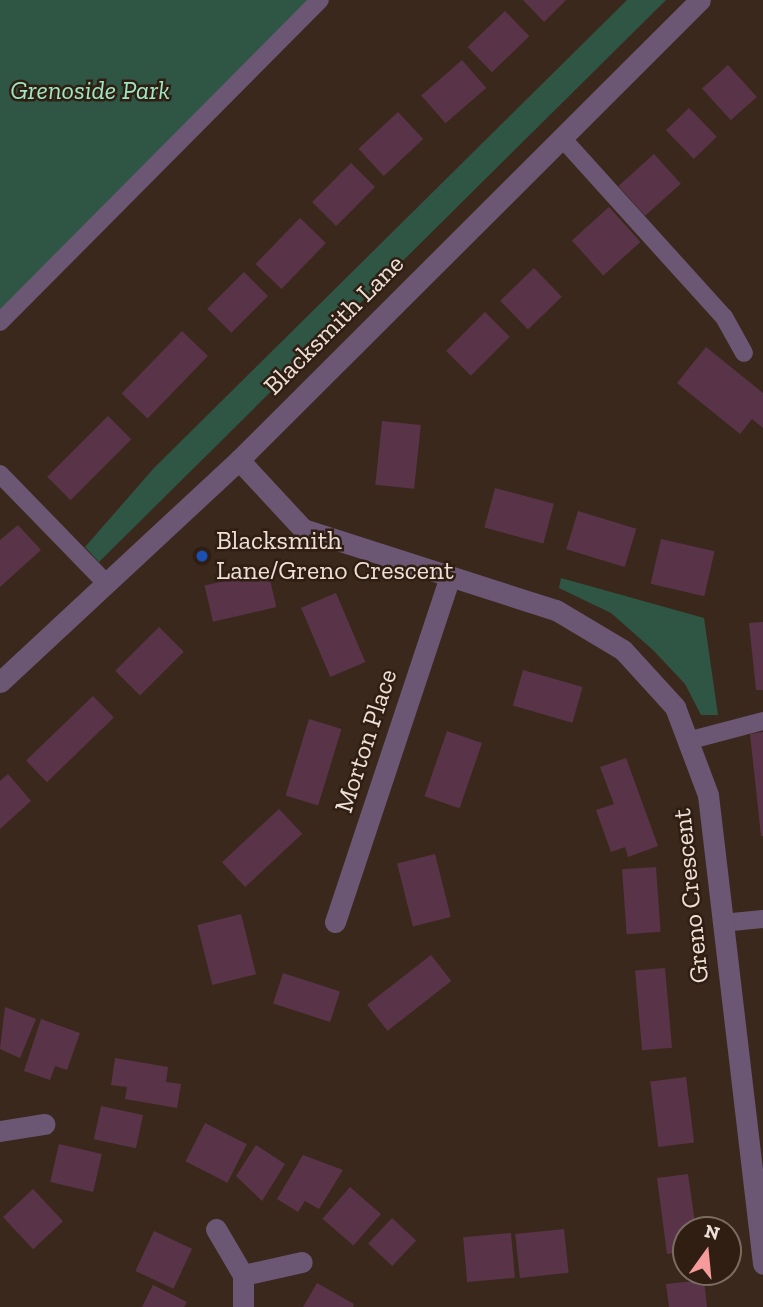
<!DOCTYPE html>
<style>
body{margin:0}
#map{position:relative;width:763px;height:1307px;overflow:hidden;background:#3a281c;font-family:"Zilla Slab",serif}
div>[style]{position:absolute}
.green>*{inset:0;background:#2f5644}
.building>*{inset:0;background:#593448;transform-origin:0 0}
.lane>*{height:18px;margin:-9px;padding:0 9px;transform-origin:9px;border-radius:9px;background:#6b5674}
.street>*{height:21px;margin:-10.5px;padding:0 10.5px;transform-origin:10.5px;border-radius:10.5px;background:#6b5674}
.dots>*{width:19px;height:19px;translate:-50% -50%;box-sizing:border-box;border:4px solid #301e13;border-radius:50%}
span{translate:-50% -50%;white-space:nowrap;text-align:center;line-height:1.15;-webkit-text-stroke:5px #301e13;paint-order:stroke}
.park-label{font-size:26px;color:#9de8c4;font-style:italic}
.street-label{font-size:26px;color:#ece0d8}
.poi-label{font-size:26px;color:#ece0d8}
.left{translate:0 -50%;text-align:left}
.north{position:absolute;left:672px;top:1216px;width:70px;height:70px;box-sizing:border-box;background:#301e13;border:2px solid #7b6c62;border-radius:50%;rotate:15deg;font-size:19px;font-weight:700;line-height:28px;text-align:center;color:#ece0d8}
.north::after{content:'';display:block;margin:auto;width:24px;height:32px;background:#f59b9b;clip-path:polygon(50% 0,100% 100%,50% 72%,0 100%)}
</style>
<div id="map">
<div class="green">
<i style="clip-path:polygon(0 0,308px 0,0 311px)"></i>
<i style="clip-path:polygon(627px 0,666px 0,99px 562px,85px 547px,154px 468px)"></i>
<i style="clip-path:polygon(561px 578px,704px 618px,718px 715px,701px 715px,685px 684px,653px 650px,611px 613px,559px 588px)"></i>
</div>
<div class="building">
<i style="clip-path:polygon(523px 0,566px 0,544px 22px)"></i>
<i style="left:505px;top:11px;width:35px;height:52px;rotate:46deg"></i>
<i style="left:462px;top:60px;width:37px;height:54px;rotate:49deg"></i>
<i style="left:728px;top:65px;width:43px;height:35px;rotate:48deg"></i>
<i style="left:689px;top:108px;width:40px;height:32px;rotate:46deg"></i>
<i style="left:398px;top:112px;width:37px;height:54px;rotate:47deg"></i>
<i style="left:654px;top:154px;width:40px;height:48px;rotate:48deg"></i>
<i style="left:351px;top:163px;width:34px;height:55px;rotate:45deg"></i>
<i style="left:609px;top:207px;width:47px;height:50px;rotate:48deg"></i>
<i style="left:300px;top:218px;width:36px;height:64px;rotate:44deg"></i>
<i style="left:534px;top:268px;width:40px;height:47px;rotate:46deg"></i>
<i style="left:244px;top:272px;width:34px;height:52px;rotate:45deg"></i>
<i style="left:485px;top:312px;width:35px;height:55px;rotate:45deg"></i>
<i style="left:182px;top:331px;width:36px;height:87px;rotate:44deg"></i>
<i style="clip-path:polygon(706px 347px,763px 393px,763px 428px,752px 419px,740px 434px,677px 383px)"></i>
<i style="left:108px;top:416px;width:33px;height:86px;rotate:45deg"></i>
<i style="left:382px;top:421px;width:39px;height:64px;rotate:6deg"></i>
<i style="left:495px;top:488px;width:61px;height:41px;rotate:15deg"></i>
<i style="left:578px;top:511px;width:61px;height:40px;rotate:17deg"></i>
<i style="clip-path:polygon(18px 525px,41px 550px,0 587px,0 540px)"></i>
<i style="left:661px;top:539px;width:55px;height:46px;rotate:13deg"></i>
<i style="left:268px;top:571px;width:37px;height:65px;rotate:77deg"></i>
<i style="left:336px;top:593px;width:75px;height:38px;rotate:67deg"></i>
<i style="clip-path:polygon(763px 622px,763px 690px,756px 690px,749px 623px)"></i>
<i style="left:159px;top:627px;width:35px;height:62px;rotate:45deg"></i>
<i style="left:523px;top:670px;width:62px;height:37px;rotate:16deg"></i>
<i style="left:93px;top:696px;width:30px;height:93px;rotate:46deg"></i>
<i style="left:309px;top:719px;width:34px;height:80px;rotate:17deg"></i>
<i style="left:447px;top:731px;width:37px;height:69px;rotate:19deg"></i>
<i style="clip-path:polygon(763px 732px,763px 836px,761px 836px,750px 734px)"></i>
<i style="clip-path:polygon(626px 758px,658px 846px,628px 857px,625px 847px,611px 852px,596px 810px,614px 804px,600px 767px)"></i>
<i style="clip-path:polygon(8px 774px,31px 801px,0 829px,0 781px)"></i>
<i style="left:279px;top:809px;width:34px;height:78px;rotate:47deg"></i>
<i style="left:435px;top:854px;width:65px;height:39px;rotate:76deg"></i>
<i style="left:656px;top:867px;width:65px;height:34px;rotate:86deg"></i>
<i style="left:241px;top:914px;width:62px;height:45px;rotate:76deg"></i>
<i style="left:431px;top:955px;width:33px;height:81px;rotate:52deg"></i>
<i style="left:665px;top:968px;width:80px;height:30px;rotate:85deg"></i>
<i style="left:283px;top:973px;width:60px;height:32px;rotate:18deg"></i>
<i style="clip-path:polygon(5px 1007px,36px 1019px,20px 1058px,0 1049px)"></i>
<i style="clip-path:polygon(41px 1019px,80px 1033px,67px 1070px,55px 1066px,50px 1080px,24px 1071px)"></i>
<i style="clip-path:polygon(115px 1058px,168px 1067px,166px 1082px,181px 1084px,177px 1108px,125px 1099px,127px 1087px,111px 1085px)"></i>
<i style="left:686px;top:1077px;width:66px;height:36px;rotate:83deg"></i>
<i style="left:101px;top:1106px;width:43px;height:34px;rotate:12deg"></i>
<i style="left:205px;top:1123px;width:47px;height:43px;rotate:27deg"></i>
<i style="left:59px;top:1144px;width:44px;height:39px;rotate:13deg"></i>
<i style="clip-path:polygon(256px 1145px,285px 1164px,262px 1201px,236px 1176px)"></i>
<i style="clip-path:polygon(303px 1155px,343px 1170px,319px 1209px,305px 1201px,298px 1212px,277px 1199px)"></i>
<i style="clip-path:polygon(688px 1174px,696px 1230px,686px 1230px,686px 1251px,667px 1254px,657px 1178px)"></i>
<i style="left:350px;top:1187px;width:41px;height:42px;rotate:41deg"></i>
<i style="left:33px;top:1189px;width:44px;height:41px;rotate:47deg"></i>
<i style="left:392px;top:1218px;width:33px;height:35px;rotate:43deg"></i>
<i style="left:564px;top:1229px;width:44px;height:49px;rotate:84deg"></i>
<i style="left:154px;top:1231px;width:42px;height:44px;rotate:25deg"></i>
<i style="left:511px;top:1233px;width:45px;height:48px;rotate:85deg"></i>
<i style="clip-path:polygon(704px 1280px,707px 1307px,669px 1307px,666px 1284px)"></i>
<i style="clip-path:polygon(317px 1283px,354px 1304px,353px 1307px,303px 1307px)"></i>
<i style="clip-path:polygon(153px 1285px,187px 1302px,184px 1307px,142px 1307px)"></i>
</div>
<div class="lane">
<i style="left:562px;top:138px;width:241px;rotate:47.9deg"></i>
<i style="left:724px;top:317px;width:41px;rotate:60.9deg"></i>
<i style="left:0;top:322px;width:454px;rotate:-45.2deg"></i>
<i style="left:0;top:474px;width:153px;rotate:45.8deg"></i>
<i style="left:691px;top:740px;width:74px;rotate:-14.8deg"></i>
<i style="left:722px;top:923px;width:41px;rotate:-5.6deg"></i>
</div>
<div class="street">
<i style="left:239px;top:460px;width:94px;rotate:47.2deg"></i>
<i style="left:303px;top:529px;width:266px;rotate:17.8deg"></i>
<i style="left:556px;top:610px;width:78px;rotate:30.8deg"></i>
<i style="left:623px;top:650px;width:77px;rotate:47.6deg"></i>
<i style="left:675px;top:707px;width:94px;rotate:69.4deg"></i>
<i style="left:708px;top:795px;width:472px;rotate:83.3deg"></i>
<i style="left:0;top:682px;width:326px;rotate:-42.9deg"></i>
<i style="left:239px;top:460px;width:651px;rotate:-44.94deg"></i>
<i style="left:335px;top:922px;width:364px;rotate:-71.6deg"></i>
<i style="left:0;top:1131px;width:45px;rotate:-9deg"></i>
<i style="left:216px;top:1229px;width:53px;rotate:59.6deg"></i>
<i style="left:243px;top:1275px;width:32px;rotate:90deg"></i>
<i style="left:243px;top:1275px;width:60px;rotate:-12.4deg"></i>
</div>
<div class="dots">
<i style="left:202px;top:556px;background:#1a4fb4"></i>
</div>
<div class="park-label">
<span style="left:90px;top:91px">Grenoside Park</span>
</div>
<div class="street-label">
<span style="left:334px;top:325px;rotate:-45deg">Blacksmith Lane</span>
<span style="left:366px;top:741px;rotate:-72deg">Morton Place</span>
<span style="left:691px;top:896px;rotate:-96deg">Greno Crescent</span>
</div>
<div class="poi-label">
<span class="left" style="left:216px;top:556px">Blacksmith<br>Lane/Greno Crescent</span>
</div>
<div class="north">N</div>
</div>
